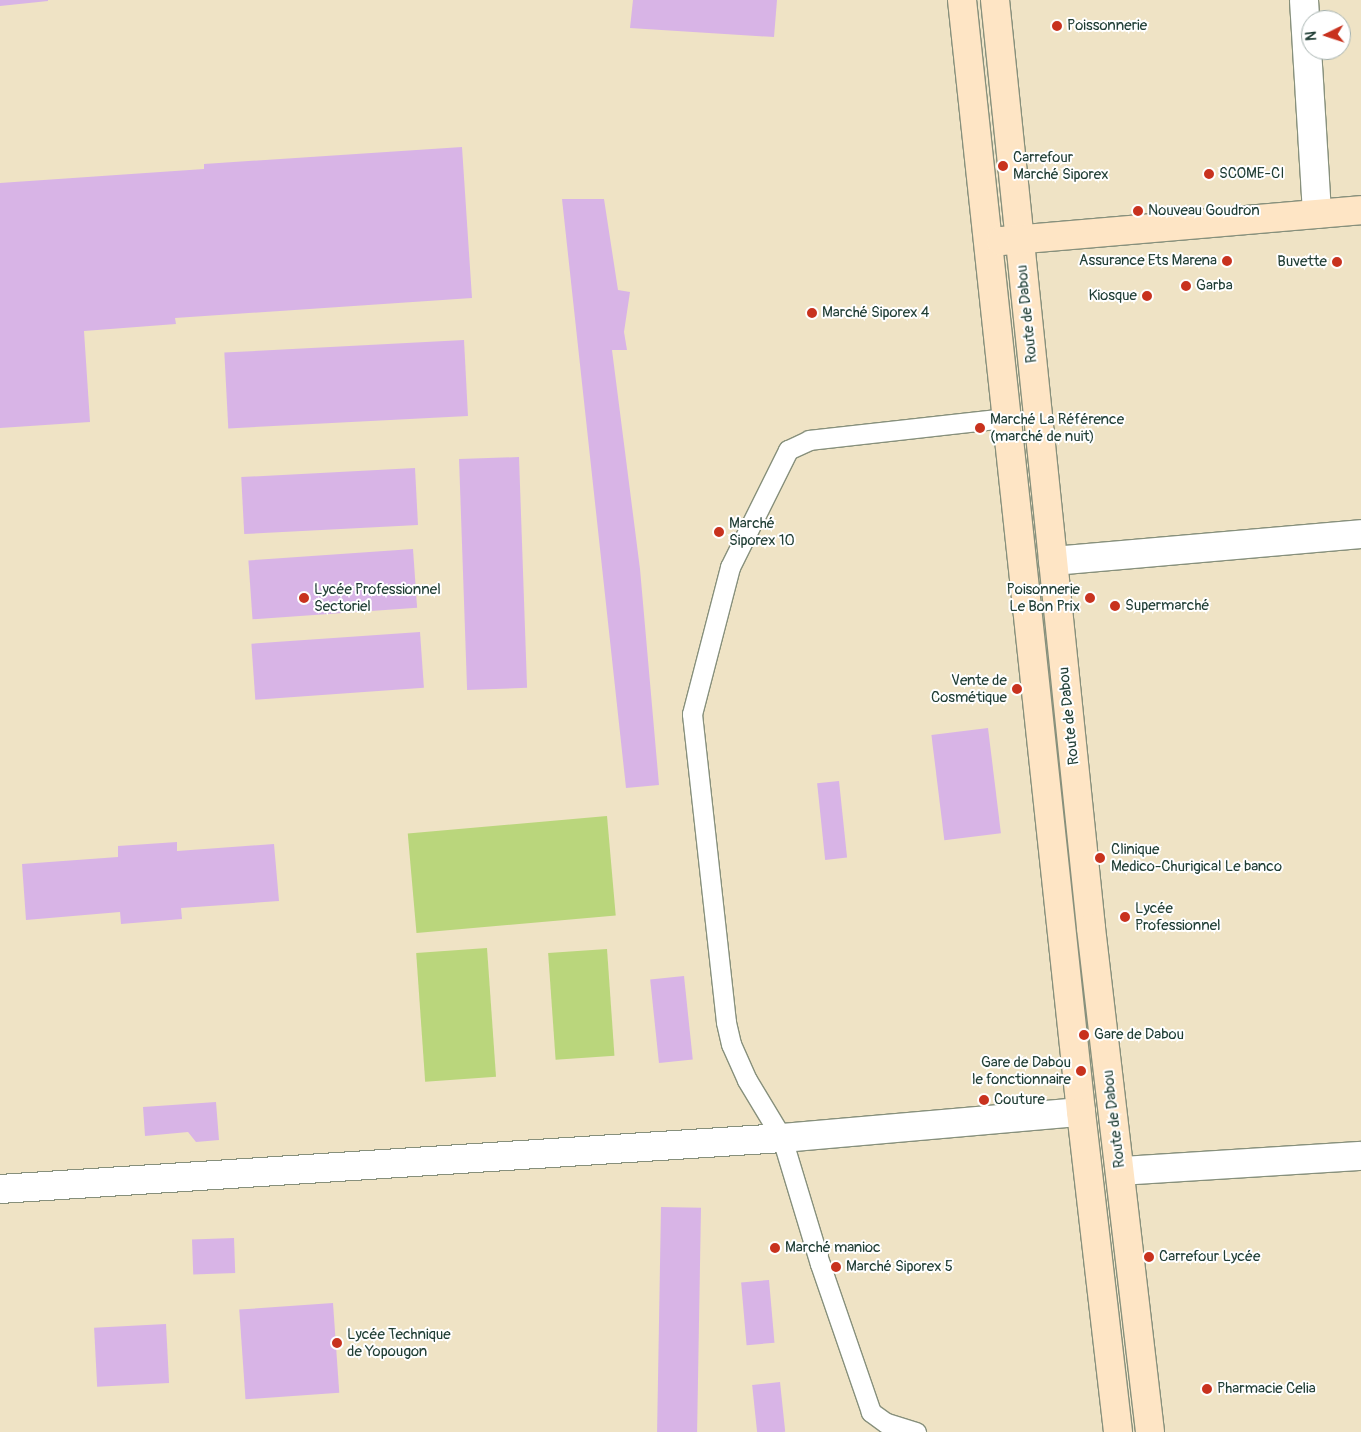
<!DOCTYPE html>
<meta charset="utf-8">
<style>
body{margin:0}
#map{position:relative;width:1361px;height:1432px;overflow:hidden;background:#efe3c5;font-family:Pangolin,sans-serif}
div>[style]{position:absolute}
.green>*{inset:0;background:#bad67c;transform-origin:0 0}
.building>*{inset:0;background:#d8b4e6;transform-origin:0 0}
.roads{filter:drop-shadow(1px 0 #87907c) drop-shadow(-1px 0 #87907c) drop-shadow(0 1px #87907c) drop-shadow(0 -1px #87907c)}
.lane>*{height:19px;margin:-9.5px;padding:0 9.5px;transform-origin:9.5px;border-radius:9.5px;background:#fff}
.street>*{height:28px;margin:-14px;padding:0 14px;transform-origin:14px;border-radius:14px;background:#fff}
.secondary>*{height:28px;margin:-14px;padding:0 14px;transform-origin:14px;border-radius:14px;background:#fee5c5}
.dots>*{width:14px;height:14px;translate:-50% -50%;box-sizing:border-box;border:2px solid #fff;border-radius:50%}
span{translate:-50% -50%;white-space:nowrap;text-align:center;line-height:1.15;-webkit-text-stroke:4px #fff;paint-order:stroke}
.poi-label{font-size:15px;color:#1f3d34}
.left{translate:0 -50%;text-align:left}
.right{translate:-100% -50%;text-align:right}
.street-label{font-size:15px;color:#1f3d34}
.north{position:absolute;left:1301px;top:10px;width:50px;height:50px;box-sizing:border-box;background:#fff;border:1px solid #a5b1ae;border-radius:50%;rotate:266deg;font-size:14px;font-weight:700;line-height:20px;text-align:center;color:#1f3d34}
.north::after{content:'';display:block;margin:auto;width:18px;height:22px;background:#c8321e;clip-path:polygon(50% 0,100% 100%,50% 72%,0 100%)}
</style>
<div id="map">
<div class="green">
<i style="left:607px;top:816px;width:100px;height:200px;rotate:85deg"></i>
<i style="left:487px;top:948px;width:129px;height:71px;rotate:86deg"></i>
<i style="left:607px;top:949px;width:107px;height:59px;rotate:86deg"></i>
</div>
<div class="building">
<i style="clip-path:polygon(0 0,48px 0,48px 1px,0 6px)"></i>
<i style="clip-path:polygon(633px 0,777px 0,774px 37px,630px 28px)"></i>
<i style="clip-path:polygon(462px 147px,472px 298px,175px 318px,176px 324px,84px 331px,90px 422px,0 428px,0 183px,204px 169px,204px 164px)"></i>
<i style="clip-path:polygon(562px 199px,604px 199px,618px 290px,630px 292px,624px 332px,627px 350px,612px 350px,640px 569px,659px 785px,626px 788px)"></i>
<i style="left:464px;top:340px;width:76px;height:240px;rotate:87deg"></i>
<i style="left:519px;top:457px;width:231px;height:60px;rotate:88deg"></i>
<i style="left:415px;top:468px;width:57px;height:174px;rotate:87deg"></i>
<i style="left:413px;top:549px;width:59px;height:165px;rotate:86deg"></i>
<i style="left:420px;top:632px;width:56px;height:169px;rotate:86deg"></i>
<i style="left:988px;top:728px;width:106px;height:57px;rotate:83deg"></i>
<i style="left:839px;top:781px;width:77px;height:22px;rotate:84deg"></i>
<i style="clip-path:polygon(177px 842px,177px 851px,274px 844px,279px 901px,181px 908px,182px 919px,121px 924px,120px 912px,26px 920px,22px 864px,118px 857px,118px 846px)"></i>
<i style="left:684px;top:976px;width:84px;height:34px;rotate:84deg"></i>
<i style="clip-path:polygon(216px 1102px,219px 1140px,196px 1142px,188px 1132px,145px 1136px,143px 1107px)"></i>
<i style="left:661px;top:1207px;width:40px;height:226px;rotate:1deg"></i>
<i style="left:234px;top:1238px;width:35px;height:42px;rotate:88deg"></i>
<i style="left:769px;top:1280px;width:63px;height:28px;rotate:85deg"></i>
<i style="left:333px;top:1303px;width:90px;height:94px;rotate:86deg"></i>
<i style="left:166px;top:1324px;width:59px;height:72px;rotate:87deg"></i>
<i style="left:780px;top:1382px;width:50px;height:28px;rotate:84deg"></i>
</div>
<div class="roads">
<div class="lane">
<i style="left:916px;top:1432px;width:31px;rotate:-163deg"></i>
<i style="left:886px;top:1423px;width:19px;rotate:-144deg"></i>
<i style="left:871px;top:1412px;width:157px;rotate:-109deg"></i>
<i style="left:820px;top:1264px;width:132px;rotate:-106.8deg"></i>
<i style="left:782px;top:1138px;width:68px;rotate:-121.1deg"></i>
<i style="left:747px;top:1080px;width:39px;rotate:-114deg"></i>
<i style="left:731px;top:1044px;width:23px;rotate:-103deg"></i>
<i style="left:726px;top:1022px;width:310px;rotate:-96.3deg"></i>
<i style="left:692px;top:714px;width:152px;rotate:-75.5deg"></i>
<i style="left:730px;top:567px;width:131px;rotate:-63.6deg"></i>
<i style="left:788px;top:450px;width:23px;rotate:-25deg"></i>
<i style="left:809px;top:440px;width:198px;rotate:-6.4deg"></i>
</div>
<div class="street">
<i style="left:1304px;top:0;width:214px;rotate:86.5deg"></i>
<i style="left:1053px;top:561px;width:309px;rotate:-5deg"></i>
<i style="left:1121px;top:1171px;width:240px;rotate:-3.6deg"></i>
<i style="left:0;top:1189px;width:784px;rotate:-3.73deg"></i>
<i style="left:782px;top:1138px;width:300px;rotate:-5deg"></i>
</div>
<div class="secondary">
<i style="left:962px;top:0;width:1118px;rotate:83.89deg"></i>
<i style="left:1081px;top:1112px;width:322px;rotate:83.4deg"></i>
<i style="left:995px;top:0;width:933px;rotate:84.09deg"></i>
<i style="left:1091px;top:928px;width:507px;rotate:83.32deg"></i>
<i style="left:1001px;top:241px;width:361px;rotate:-4.9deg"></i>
</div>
</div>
<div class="dots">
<i style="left:1057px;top:26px;background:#c8321e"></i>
<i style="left:1003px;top:166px;background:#c8321e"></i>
<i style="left:1209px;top:174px;background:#c8321e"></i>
<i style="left:1138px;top:211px;background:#c8321e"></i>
<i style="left:1227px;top:261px;background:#c8321e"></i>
<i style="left:1337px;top:262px;background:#c8321e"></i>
<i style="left:1186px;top:286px;background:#c8321e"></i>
<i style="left:1147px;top:296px;background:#c8321e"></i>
<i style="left:812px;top:313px;background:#c8321e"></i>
<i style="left:980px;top:428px;background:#c8321e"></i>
<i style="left:719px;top:532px;background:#c8321e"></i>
<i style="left:304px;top:598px;background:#c8321e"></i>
<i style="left:1090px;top:598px;background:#c8321e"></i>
<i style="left:1115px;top:606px;background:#c8321e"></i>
<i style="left:1017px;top:689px;background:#c8321e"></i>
<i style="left:1100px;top:858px;background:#c8321e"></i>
<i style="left:1125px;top:917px;background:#c8321e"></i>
<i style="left:1084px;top:1035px;background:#c8321e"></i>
<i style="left:1081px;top:1071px;background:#c8321e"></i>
<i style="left:984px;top:1100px;background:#c8321e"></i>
<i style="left:775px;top:1248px;background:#c8321e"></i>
<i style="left:1149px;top:1257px;background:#c8321e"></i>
<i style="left:836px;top:1267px;background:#c8321e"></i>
<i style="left:337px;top:1343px;background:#c8321e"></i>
<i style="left:1207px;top:1389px;background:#c8321e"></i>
</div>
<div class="poi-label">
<span class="left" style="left:1067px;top:26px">Poissonnerie</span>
<span class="left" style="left:1013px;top:166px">Carrefour<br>Marché Siporex</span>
<span class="left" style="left:1219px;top:174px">SCOME-CI</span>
<span class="left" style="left:1148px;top:211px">Nouveau Goudron</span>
<span class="right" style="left:1217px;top:261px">Assurance Ets Marena</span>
<span class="right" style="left:1327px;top:262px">Buvette</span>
<span class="left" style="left:1196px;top:286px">Garba</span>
<span class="right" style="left:1137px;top:296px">Kiosque</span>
<span class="left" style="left:822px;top:313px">Marché Siporex 4</span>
<span class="left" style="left:990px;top:428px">Marché La Référence<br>(marché de nuit)</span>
<span class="left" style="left:729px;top:532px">Marché<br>Siporex 10</span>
<span class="left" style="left:314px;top:598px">Lycée Professionnel<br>Sectoriel</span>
<span class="right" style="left:1080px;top:598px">Poisonnerie<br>Le Bon Prix</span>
<span class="left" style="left:1125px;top:606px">Supermarché</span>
<span class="right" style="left:1007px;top:689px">Vente de<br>Cosmétique</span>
<span class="left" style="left:1111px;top:858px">Clinique<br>Medico-Churigical Le banco</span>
<span class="left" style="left:1135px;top:917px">Lycée<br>Professionnel</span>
<span class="left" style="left:1094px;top:1035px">Gare de Dabou</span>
<span class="right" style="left:1071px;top:1071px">Gare de Dabou<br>le fonctionnaire</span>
<span class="left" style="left:994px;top:1100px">Couture</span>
<span class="left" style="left:785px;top:1248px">Marché manioc</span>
<span class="left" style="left:1159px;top:1257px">Carrefour Lycée</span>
<span class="left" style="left:846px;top:1267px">Marché Siporex 5</span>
<span class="left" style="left:347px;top:1343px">Lycée Technique<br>de Yopougon</span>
<span class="left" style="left:1217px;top:1389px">Pharmacie Celia</span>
</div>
<div class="street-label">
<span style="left:1027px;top:314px;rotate:-96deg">Route de Dabou</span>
<span style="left:1069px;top:716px;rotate:-96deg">Route de Dabou</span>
<span style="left:1114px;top:1119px;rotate:-97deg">Route de Dabou</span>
</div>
<div class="north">N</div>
</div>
